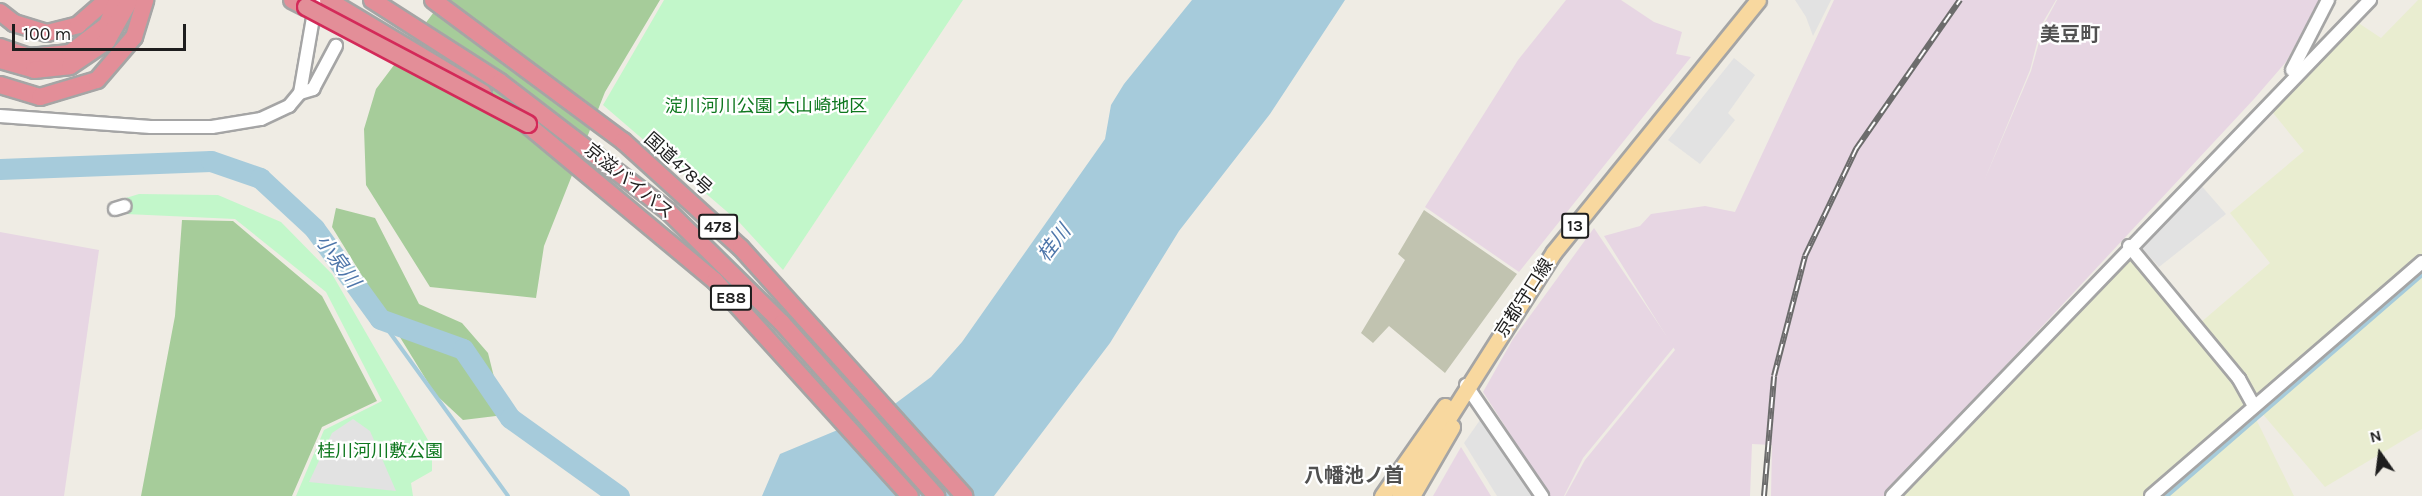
<!DOCTYPE html>
<meta charset="utf-8">
<style>
body{margin:0}
#map{position:relative;width:2422px;height:496px;overflow:hidden;background:#efece4;font-family:Karla,"Noto Sans JP",sans-serif}
div>[style]{position:absolute}
.industrial>*{inset:0;background:#e7d6e3}
.construction>*{inset:0;background:#c1c3b0}
.farmland>*{inset:0;background:#e9edd0}
.forest>*{inset:0;background:#a6cc9a}
.park>*{inset:0;background:#c2f7ca}
.parking>*{inset:0;background:#e2e2e2}
.water>*{inset:0;background:#a6cbdb}
.stream>*{height:4px;margin:-2px;padding:0 2px;transform-origin:2px;border-radius:2px;background:#a6cbdb}
.river>*{height:21px;margin:-10.5px;padding:0 10.5px;transform-origin:10.5px;border-radius:10.5px;background:#a6cbdb}
.roads{filter:drop-shadow(2px 0 #a5a5a5) drop-shadow(-2px 0 #a5a5a5) drop-shadow(0 2px #a5a5a5) drop-shadow(0 -2px #a5a5a5)}
.minor>*{height:12px;margin:-6px;padding:0 6px;transform-origin:6px;border-radius:6px;background:#fff}
.major>*{height:15px;margin:-7.5px;padding:0 7.5px;transform-origin:7.5px;border-radius:7.5px;background:#f8d89f}
.highway>*{height:16px;margin:-8px;padding:0 8px;transform-origin:8px;border-radius:8px;background:#e38e98}
.rail>*{height:6px;margin-top:-3px;transform-origin:0;background:repeating-linear-gradient(90deg,#fff 0 11px,#6c6c6c 0 22px);box-sizing:border-box;border-block:2px solid #6c6c6c}
.bridges{filter:drop-shadow(2px 0 #d32a59) drop-shadow(-2px 0 #d32a59) drop-shadow(0 2px #d32a59) drop-shadow(0 -2px #d32a59)}
.highway-bridge>*{height:16px;margin:-8px;padding:0 8px;transform-origin:8px;border-radius:8px;background:#e38e98}
span{translate:-50% -50%;white-space:nowrap;text-align:center;line-height:1.15;-webkit-text-stroke:4.5px #fff;paint-order:stroke}
.shield-label span{padding:2px 4px;background:#fff;border:2px solid;border-radius:4px;-webkit-text-stroke-width:0}
.shield-label{font-size:16px;color:#1e1e1e;font-weight:700}
.park-label{font-size:18px;color:#0f781f}
.street-label{font-size:18px;color:#1e1e1e}
.neighbourhood-label{font-size:20px;color:#515151;font-weight:700}
.water-label{font-size:20px;color:#4e76aa;font-style:italic}
.north{position:absolute;left:2350px;top:424px;width:60px;height:60px;-webkit-text-stroke:4px #fff;paint-order:stroke;rotate:346deg;font-size:16px;font-weight:700;line-height:24px;text-align:center;color:#1e1e1e}
.north::after{content:'';display:block;margin:auto;width:21px;height:27px;background:#1e1e1e;clip-path:polygon(50% 0,100% 100%,50% 72%,0 100%)}
.scale{position:absolute;left:12px;top:24px;width:174px;height:27px;box-sizing:border-box;border:3px solid #1e1e1e;border-top:0;padding-left:8px;font-size:18px;line-height:21px;white-space:nowrap;color:#1e1e1e;-webkit-text-stroke:4px #fff;paint-order:stroke}
</style>
<div id="map">
<div class="industrial">
<i style="clip-path:polygon(1566px 0,1621px 0,1654px 22px,1682px 32px,1676px 54px,1691px 57px,1519px 272px,1425px 207px,1518px 60px)"></i>
<i style="clip-path:polygon(1834px 0,2056px 0,2042px 24px,2030px 70px,1984px 181px,2031px 71px,2044px 24px,2057px 0,2320px 0,2286px 62px,2254px 99px,1884px 496px,1771px 496px,1772px 445px,1752px 444px,1750px 496px,1565px 496px,1585px 460px,1675px 350px,1604px 236px,1640px 226px,1651px 214px,1705px 206px,1735px 212px)"></i>
<i style="clip-path:polygon(1594px 228px,1674px 347px,1583px 458px,1564px 496px,1550px 496px,1483px 392px,1513px 339px)"></i>
<i style="clip-path:polygon(0 232px,99px 250px,64px 496px,0 496px)"></i>
<i style="clip-path:polygon(1461px 447px,1491px 496px,1433px 496px)"></i>
</div>
<div class="construction">
<i style="clip-path:polygon(1424px 210px,1517px 274px,1445px 373px,1389px 326px,1373px 343px,1361px 333px,1405px 260px,1398px 254px)"></i>
</div>
<div class="farmland">
<i style="clip-path:polygon(2418px 0,2422px 0,2422px 260px,2144px 496px,1899px 496px,2128px 255px,2192px 330px,2270px 263px,2230px 213px,2304px 151px,2269px 108px,2354px 20px,2381px 38px)"></i>
<i style="clip-path:polygon(2422px 276px,2422px 429px,2325px 487px,2261px 412px)"></i>
<i style="clip-path:polygon(2255px 417px,2294px 496px,2161px 496px)"></i>
</div>
<div class="forest">
<i style="clip-path:polygon(443px 0,660px 0,605px 92px,544px 246px,536px 298px,430px 287px,366px 185px,364px 129px,376px 89px)"></i>
<i style="clip-path:polygon(336px 208px,375px 218px,419px 304px,462px 323px,488px 353px,498px 393px,496px 416px,463px 420px,435px 394px,332px 227px)"></i>
<i style="clip-path:polygon(182px 220px,233px 221px,322px 296px,377px 401px,322px 427px,292px 496px,141px 496px,175px 316px)"></i>
</div>
<div class="park">
<i style="clip-path:polygon(664px 0,963px 0,783px 270px,739px 222px,603px 105px)"></i>
<i style="clip-path:polygon(139px 194px,218px 195px,281px 222px,332px 274px,432px 447px,432px 471px,411px 483px,413px 496px,296px 496px,324px 430px,382px 401px,326px 292px,235px 219px,126px 214px,116px 201px)"></i>
</div>
<div class="parking">
<i style="clip-path:polygon(1795px 0,1831px 0,1813px 36px,1806px 17px)"></i>
<i style="clip-path:polygon(1734px 58px,1755px 75px,1728px 113px,1735px 120px,1700px 164px,1668px 140px)"></i>
<i style="clip-path:polygon(2199px 183px,2226px 214px,2159px 267px,2139px 245px)"></i>
<i style="clip-path:polygon(353px 419px,370px 431px,396px 491px,309px 482px,332px 433px)"></i>
<i style="clip-path:polygon(1480px 420px,1521px 479px,1532px 496px,1497px 496px,1464px 443px)"></i>
</div>
<div class="water">
<i style="clip-path:polygon(1192px 0,1345px 0,1270px 114px,1179px 231px,1110px 343px,994px 496px,762px 496px,780px 454px,888px 409px,931px 377px,962px 342px,1105px 139px,1111px 105px,1124px 84px)"></i>
</div>
<div class="stream">
<i style="left:380px;top:319px;width:218px;rotate:54.1deg"></i>
<i style="left:2167px;top:496px;width:337px;rotate:-40.9deg"></i>
</div>
<div class="river">
<i style="left:0;top:169px;width:211px;rotate:-2.2deg"></i>
<i style="left:211px;top:161px;width:52px;rotate:19.1deg"></i>
<i style="left:260px;top:178px;width:74px;rotate:42.8deg"></i>
<i style="left:314px;top:228px;width:112px;rotate:54deg"></i>
<i style="left:380px;top:319px;width:88px;rotate:19.9deg"></i>
<i style="left:463px;top:349px;width:83px;rotate:55.7deg"></i>
<i style="left:510px;top:418px;width:134px;rotate:35.6deg"></i>
</div>
<div class="roads">
<div class="minor">
<i style="left:2292px;top:70px;width:79px;rotate:-62.8deg"></i>
<i style="left:300px;top:93px;width:14px;rotate:-17deg"></i>
<i style="left:313px;top:89px;width:49px;rotate:-61.9deg"></i>
<i style="left:0;top:116px;width:151px;rotate:4.2deg"></i>
<i style="left:151px;top:127px;width:61px"></i>
<i style="left:212px;top:127px;width:50px;rotate:-9.3deg"></i>
<i style="left:261px;top:119px;width:31px;rotate:-25deg"></i>
<i style="left:289px;top:106px;width:17px;rotate:-50deg"></i>
<i style="left:300px;top:93px;width:94px;rotate:-80.2deg"></i>
<i style="left:115px;top:209px;width:10px;rotate:-17deg"></i>
<i style="left:2129px;top:246px;width:173px;rotate:50.4deg"></i>
<i style="left:2239px;top:379px;width:31px;rotate:61deg"></i>
<i style="left:1466px;top:385px;width:135px;rotate:55.6deg"></i>
<i style="left:1892px;top:496px;width:689px;rotate:-46.06deg"></i>
<i style="left:2151px;top:496px;width:358px;rotate:-40.8deg"></i>
</div>
<div class="major">
<i style="left:1382px;top:496px;width:110px;rotate:-55deg"></i>
<i style="left:1399px;top:496px;width:289px;rotate:-57.6deg"></i>
<i style="left:1554px;top:252px;width:324px;rotate:-51deg"></i>
<i style="left:1412px;top:496px;width:80px;rotate:-59.9deg"></i>
</div>
<div class="highway">
<i style="left:292px;top:0;width:16px;rotate:27deg"></i>
<i style="left:328px;top:0;width:181px;rotate:31deg"></i>
<i style="left:372px;top:0;width:152px;rotate:32.6deg"></i>
<i style="left:500px;top:82px;width:212px;rotate:37.5deg"></i>
<i style="left:668px;top:211px;width:160px;rotate:44.5deg"></i>
<i style="left:782px;top:323px;width:232px;rotate:48.3deg"></i>
<i style="left:433px;top:0;width:237px;rotate:36.6deg"></i>
<i style="left:623px;top:141px;width:159px;rotate:42.2deg"></i>
<i style="left:741px;top:248px;width:334px;rotate:48deg"></i>
<i style="left:0;top:12px;width:18px;rotate:38deg"></i>
<i style="left:14px;top:23px;width:34px;rotate:17deg"></i>
<i style="left:47px;top:33px;width:32px;rotate:-14deg"></i>
<i style="left:78px;top:25px;width:38px;rotate:-41deg"></i>
<i style="left:0;top:47px;width:31px;rotate:19deg"></i>
<i style="left:29px;top:57px;width:41px;rotate:-5.6deg"></i>
<i style="left:70px;top:53px;width:46px;rotate:-37.1deg"></i>
<i style="left:107px;top:25px;width:27px;rotate:-68deg"></i>
<i style="left:0;top:60px;width:35px;rotate:16deg"></i>
<i style="left:34px;top:70px;width:36px;rotate:-6deg"></i>
<i style="left:70px;top:66px;width:45px;rotate:-34deg"></i>
<i style="left:107px;top:41px;width:47px;rotate:-60.7deg"></i>
<i style="left:0;top:85px;width:42px;rotate:16.7deg"></i>
<i style="left:40px;top:97px;width:59px;rotate:-16.6deg"></i>
<i style="left:97px;top:80px;width:57px;rotate:-49.3deg"></i>
<i style="left:134px;top:37px;width:39px;rotate:-73deg"></i>
<i style="left:517px;top:116px;width:258px;rotate:39.8deg"></i>
<i style="left:715px;top:281px;width:290px;rotate:47.8deg"></i>
</div>
</div>
<div class="rail">
<i style="left:1764px;top:496px;width:120px;rotate:-85.2deg"></i>
<i style="left:1774px;top:376px;width:124px;rotate:-75.5deg"></i>
<i style="left:1805px;top:256px;width:119px;rotate:-64.5deg"></i>
<i style="left:1856px;top:149px;width:182px;rotate:-55.1deg"></i>
</div>
<div class="bridges">
<div class="highway-bridge">
<i style="left:306px;top:7px;width:251px;rotate:27.8deg"></i>
</div>
</div>
<div class="shield-label">
<span style="left:1575px;top:226px">13</span>
<span style="left:718px;top:227px">478</span>
<span style="left:731px;top:298px">E88</span>
</div>
<div class="park-label">
<span style="left:766px;top:106px">淀川河川公園 大山崎地区</span>
<span style="left:380px;top:451px">桂川河川敷公園</span>
</div>
<div class="street-label">
<span style="left:678px;top:164px;rotate:42deg">国道478号</span>
<span style="left:629px;top:181px;rotate:39deg">京滋バイパス</span>
<span style="left:1524px;top:298px;rotate:-57deg">京都守口線</span>
</div>
<div class="neighbourhood-label">
<span style="left:2070px;top:34px">美豆町</span>
<span style="left:1354px;top:475px">八幡池ノ首</span>
</div>
<div class="water-label">
<span style="left:1054px;top:243px;rotate:-52deg">桂川</span>
<span style="left:338px;top:261px;rotate:54deg">小泉川</span>
</div>
<div class="north">N</div>
<div class="scale">100 m</div>
</div>
